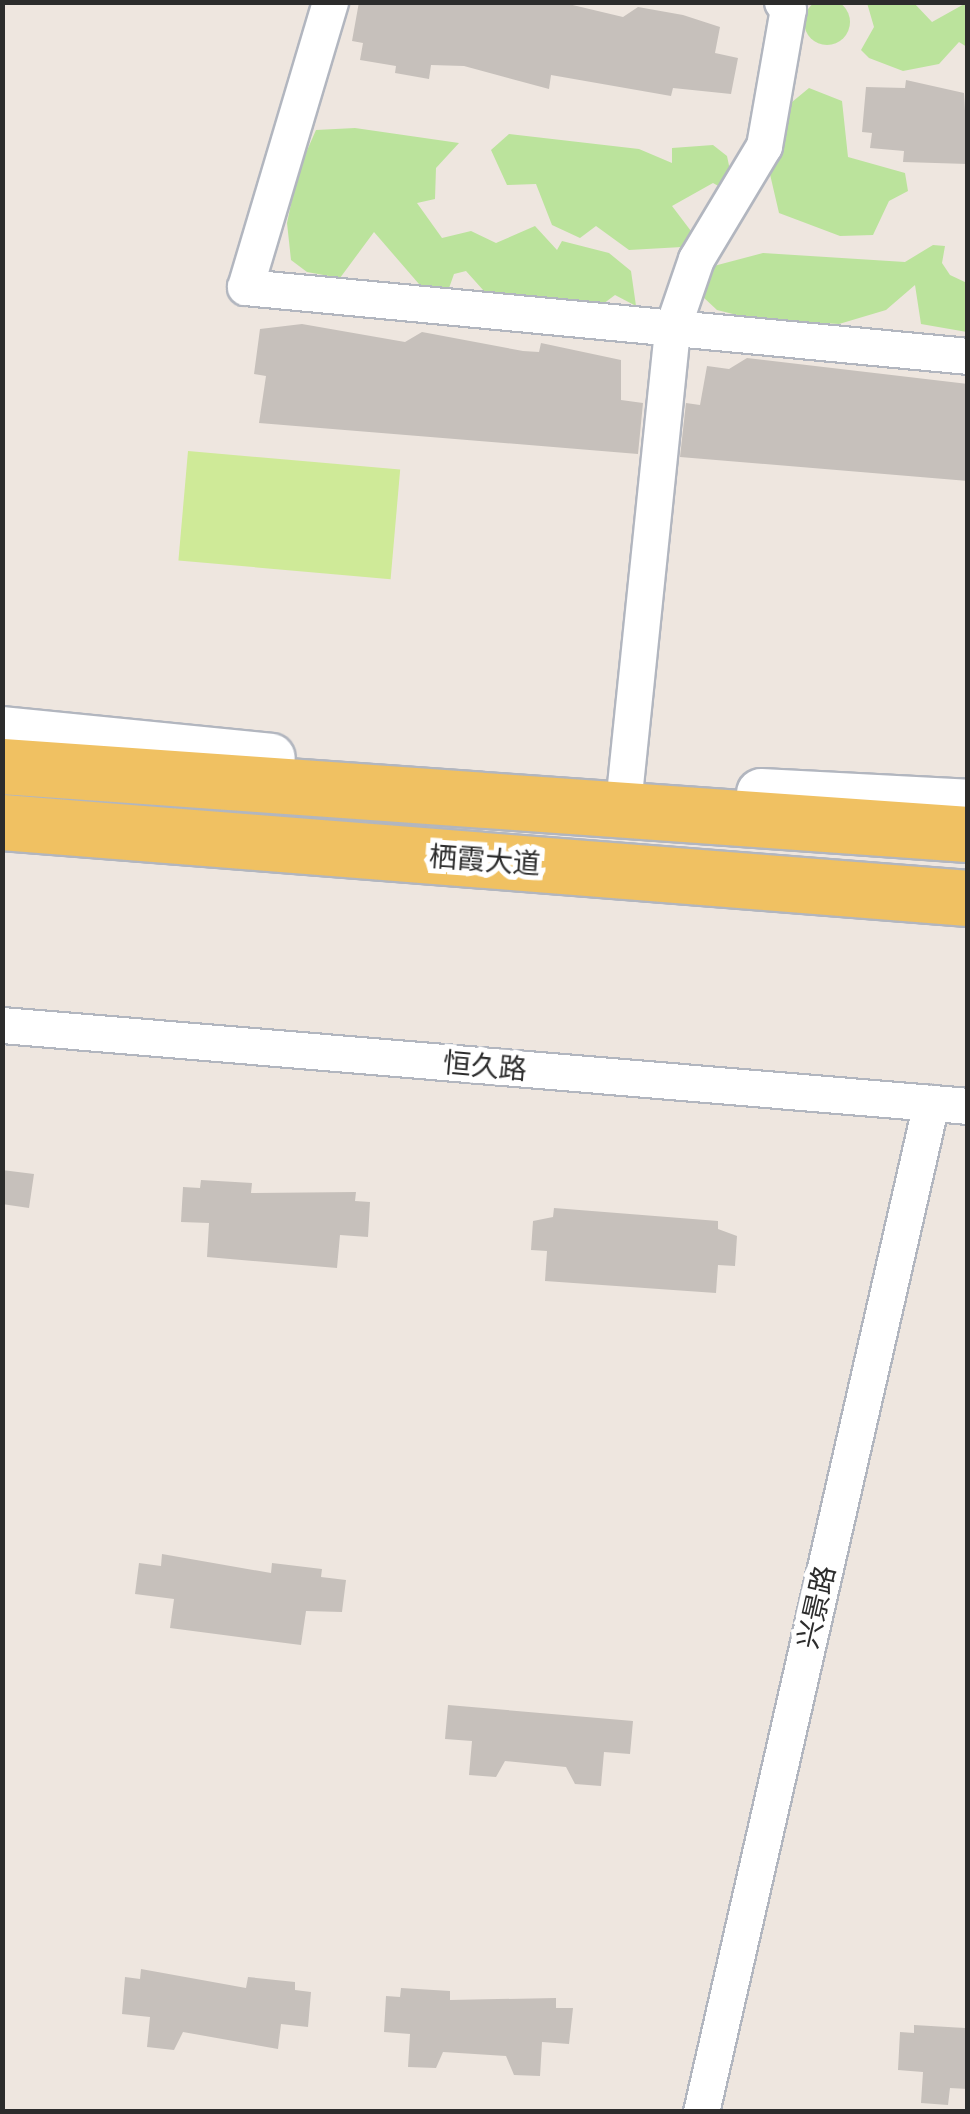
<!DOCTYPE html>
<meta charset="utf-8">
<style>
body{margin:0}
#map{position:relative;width:970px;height:2114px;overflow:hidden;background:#eee6df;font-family:Quicksand,"Noto Sans SC",sans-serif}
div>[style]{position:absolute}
.green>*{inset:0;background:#bbe39c}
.round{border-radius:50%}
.pitch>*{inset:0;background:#cfea98;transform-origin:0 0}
.building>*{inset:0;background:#c6c0bb}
.roads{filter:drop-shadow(2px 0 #b2b6bf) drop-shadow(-2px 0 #b2b6bf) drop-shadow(0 2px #b2b6bf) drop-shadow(0 -2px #b2b6bf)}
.street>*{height:35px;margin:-17.5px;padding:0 17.5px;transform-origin:17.5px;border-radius:17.5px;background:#fff}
.secondary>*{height:48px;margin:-24px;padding:0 24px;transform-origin:24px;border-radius:24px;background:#fff}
.primary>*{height:55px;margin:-27.5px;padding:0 27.5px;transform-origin:27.5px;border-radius:27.5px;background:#f0c162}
span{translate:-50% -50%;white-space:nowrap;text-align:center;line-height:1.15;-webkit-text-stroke:10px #fff;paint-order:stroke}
.street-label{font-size:28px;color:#2c2c2c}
.frame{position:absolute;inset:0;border:5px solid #2c2c2c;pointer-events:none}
</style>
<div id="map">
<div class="green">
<i class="round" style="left:804px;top:-1px;width:46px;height:46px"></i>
<i style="clip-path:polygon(867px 3px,914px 3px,932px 22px,966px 3px,967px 47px,959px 42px,939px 64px,903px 71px,869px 58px,861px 50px,874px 27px)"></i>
<i style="clip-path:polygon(809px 88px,842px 101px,848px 157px,905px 173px,908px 191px,889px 201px,873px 235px,840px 236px,779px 213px,769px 170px,783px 141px,779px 126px,786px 107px)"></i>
<i style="clip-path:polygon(355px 128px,459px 143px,436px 168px,435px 199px,417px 203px,442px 238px,471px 231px,496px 243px,535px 226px,557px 250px,562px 241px,609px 253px,631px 271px,636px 306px,615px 295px,599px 307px,492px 300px,466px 271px,454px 274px,448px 291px,425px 291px,374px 232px,340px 278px,307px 272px,291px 260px,287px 223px,298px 171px,316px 130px)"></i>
<i style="clip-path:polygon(509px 134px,639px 149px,672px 163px,672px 148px,713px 145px,727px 156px,731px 175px,722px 188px,713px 183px,672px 206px,694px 235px,682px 247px,629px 250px,596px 226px,580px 238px,552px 225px,536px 184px,507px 185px,491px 150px)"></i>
<i style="clip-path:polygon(933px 245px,945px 246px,942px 263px,950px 275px,967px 283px,967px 332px,921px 324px,915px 285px,886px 310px,839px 324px,753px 319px,717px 310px,702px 296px,701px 276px,710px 267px,763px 253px,905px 262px)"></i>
</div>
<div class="pitch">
<i style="left:188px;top:451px;width:213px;height:110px;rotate:5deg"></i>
</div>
<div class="building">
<i style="clip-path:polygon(359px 2px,560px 2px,623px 17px,638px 7px,683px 15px,720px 27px,715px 53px,738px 58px,731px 94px,673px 88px,671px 96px,551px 75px,549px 89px,464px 66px,431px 65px,429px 79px,395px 73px,396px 66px,360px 60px,363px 43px,352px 41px)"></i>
<i style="clip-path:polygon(906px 80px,964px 93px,968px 164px,903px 162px,904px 151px,870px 148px,872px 133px,862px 132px,866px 87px,905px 88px)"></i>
<i style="clip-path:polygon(302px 324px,405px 342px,422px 332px,523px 351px,539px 352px,541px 343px,621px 360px,621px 400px,643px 403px,638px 454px,259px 423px,266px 376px,254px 374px,260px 329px)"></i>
<i style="clip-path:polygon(747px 358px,968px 384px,968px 481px,680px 457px,686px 403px,700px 405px,707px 366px,729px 369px)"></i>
<i style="clip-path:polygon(2px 1170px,34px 1174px,29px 1208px,2px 1204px)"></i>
<i style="clip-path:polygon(201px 1180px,252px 1183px,251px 1193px,356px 1192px,355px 1201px,370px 1202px,368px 1237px,340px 1235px,337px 1268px,207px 1257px,209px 1223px,181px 1222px,183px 1187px,200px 1188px)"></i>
<i style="clip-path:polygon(554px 1208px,718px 1221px,718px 1229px,737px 1236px,735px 1266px,718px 1265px,716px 1293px,545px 1281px,547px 1251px,531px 1250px,533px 1221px,553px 1217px)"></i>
<i style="clip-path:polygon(162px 1554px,271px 1573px,272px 1563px,322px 1569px,321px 1577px,346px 1580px,342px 1612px,306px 1611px,301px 1645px,170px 1628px,174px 1599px,135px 1594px,139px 1563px,161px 1566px)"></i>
<i style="clip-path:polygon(448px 1705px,633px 1721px,630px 1754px,604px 1752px,601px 1786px,575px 1784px,566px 1767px,505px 1761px,496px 1777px,469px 1775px,472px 1741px,445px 1739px)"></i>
<i style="clip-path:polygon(141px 1969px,246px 1988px,248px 1977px,295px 1982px,295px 1990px,311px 1992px,308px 2027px,281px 2024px,278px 2049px,183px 2032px,174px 2050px,147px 2047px,150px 2017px,122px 2014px,125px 1977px,140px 1979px)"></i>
<i style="clip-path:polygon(401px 1988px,450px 1991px,450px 2000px,556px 1998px,556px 2008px,573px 2008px,569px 2044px,542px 2042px,540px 2076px,514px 2075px,506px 2056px,443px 2052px,436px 2068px,408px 2067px,410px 2034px,384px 2032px,386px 1996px,400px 1997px)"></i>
<i style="clip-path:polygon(914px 2025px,965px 2028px,968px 2089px,950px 2088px,948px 2105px,921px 2103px,923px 2072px,898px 2070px,900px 2032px,914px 2033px)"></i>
</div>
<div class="roads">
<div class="street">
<i style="left:330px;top:2px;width:297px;rotate:106.6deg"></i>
<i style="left:245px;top:287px;width:726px;rotate:5.45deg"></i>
<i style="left:625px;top:785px;width:458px;rotate:-84.1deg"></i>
<i style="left:672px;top:329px;width:74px;rotate:-71.1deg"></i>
<i style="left:696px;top:259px;width:132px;rotate:-59deg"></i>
<i style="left:764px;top:146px;width:139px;rotate:-80.1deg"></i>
<i style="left:788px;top:9px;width:9px;rotate:-131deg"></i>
<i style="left:2px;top:1025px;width:969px;rotate:4.79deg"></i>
<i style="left:701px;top:2112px;width:1035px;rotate:-77.16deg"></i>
</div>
<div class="secondary">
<i style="left:2px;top:731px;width:270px;rotate:5.7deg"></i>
<i style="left:761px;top:793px;width:207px;rotate:3deg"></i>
</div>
<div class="primary">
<i style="left:2px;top:766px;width:968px;rotate:4.03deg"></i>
<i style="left:2px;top:822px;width:969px;rotate:4.5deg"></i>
</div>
</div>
<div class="street-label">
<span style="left:485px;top:860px;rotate:4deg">栖霞大道</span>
<span style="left:485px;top:1066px;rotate:5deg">恒久路</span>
<span style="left:816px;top:1607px;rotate:-77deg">兴景路</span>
</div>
<div class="frame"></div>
</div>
